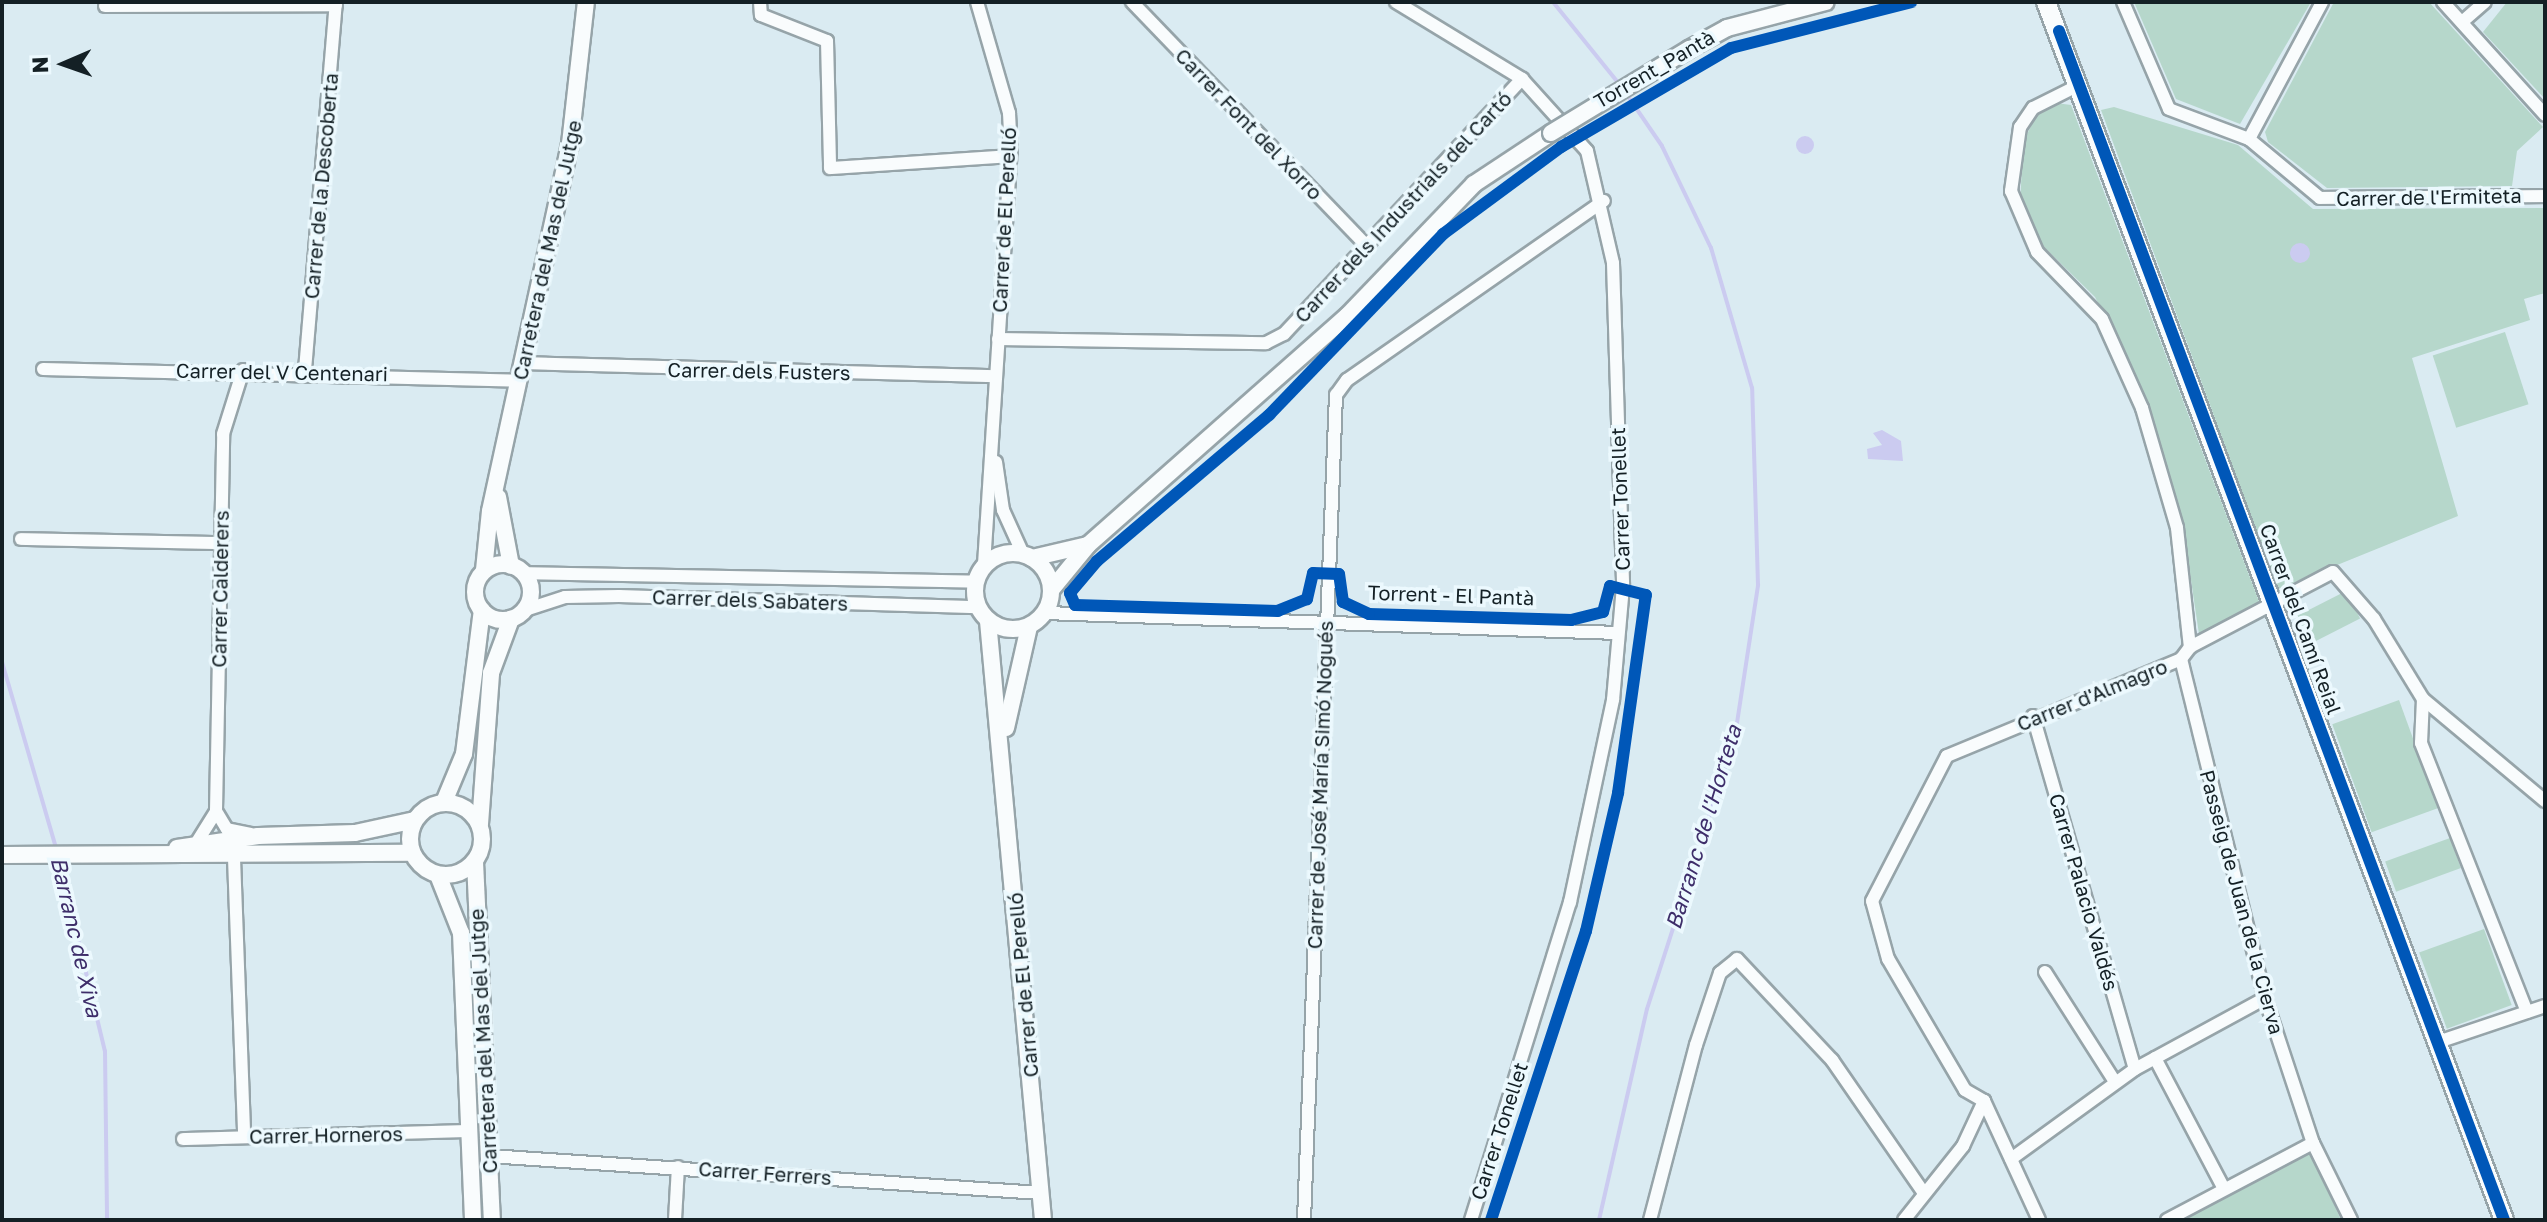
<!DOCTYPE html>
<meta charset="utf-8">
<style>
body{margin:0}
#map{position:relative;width:2547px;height:1222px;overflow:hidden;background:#daebf2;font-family:"Golos Text",sans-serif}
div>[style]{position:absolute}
.green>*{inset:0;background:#b6d7cb;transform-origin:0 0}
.water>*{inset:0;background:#cbcbf0}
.round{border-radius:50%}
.stream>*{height:4px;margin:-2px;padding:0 2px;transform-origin:2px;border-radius:2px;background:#cbcbf0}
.roads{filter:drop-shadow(2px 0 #96a4a9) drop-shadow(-2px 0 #96a4a9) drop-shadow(0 2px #96a4a9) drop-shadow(0 -2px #96a4a9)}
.minor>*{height:12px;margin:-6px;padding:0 6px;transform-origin:6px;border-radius:6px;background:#f9fcfd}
.tertiary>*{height:16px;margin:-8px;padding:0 8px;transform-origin:8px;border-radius:8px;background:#f9fcfd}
.tertiary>.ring{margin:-8px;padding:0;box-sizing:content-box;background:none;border:16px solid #f9fcfd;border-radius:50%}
.secondary>*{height:18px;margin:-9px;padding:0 9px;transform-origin:9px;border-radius:9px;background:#f9fcfd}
.bridges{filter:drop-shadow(2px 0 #96a4a9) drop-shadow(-2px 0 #96a4a9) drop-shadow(0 2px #96a4a9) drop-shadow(0 -2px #96a4a9)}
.tertiary-bridge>*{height:16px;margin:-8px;padding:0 8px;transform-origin:8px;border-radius:8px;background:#f9fcfd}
.cycleway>*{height:12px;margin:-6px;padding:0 6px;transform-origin:6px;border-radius:6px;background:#0057b8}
span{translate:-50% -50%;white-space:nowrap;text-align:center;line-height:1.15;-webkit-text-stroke:7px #ecf9fe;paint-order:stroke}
.street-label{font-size:20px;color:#142025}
.water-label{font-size:22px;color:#3e2e6a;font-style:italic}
.frame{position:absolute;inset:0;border:4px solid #142025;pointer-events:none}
.north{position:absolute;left:24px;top:24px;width:80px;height:80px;-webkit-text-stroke:6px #ecf9fe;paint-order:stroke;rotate:268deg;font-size:22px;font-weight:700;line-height:32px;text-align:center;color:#142025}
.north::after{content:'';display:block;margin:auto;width:28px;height:36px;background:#142025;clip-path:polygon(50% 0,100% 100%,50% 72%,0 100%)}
</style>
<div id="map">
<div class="green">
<i style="clip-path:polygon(2134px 2px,2311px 2px,2240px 124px,2176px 99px)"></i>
<i style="clip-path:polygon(2334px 2px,2429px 2px,2543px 127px,2517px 151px,2512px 186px,2327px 188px,2268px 142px,2265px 132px)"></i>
<i style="clip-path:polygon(2507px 2px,2545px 2px,2545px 99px,2483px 32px)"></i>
<i style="clip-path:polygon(2056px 103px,2071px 105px,2263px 612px,2199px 634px,2185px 540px,2134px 375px,2095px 297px,2038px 241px,2020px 207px,2023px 142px,2037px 114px)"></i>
<i style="clip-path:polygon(2114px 107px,2238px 145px,2313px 209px,2545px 208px,2545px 293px,2524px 299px,2530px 320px,2412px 358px,2458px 516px,2278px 589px,2101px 110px)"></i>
<i style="left:2505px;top:332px;width:76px;height:76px;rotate:72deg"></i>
<i style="left:2346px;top:591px;width:31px;height:55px;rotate:63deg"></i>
<i style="left:2399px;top:700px;width:115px;height:71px;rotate:70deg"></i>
<i style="left:2450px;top:838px;width:32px;height:69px;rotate:70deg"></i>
<i style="left:2484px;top:929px;width:81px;height:69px;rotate:70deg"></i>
<i style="clip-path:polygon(2309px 1149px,2341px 1220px,2187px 1220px,2200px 1209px)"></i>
</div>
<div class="water">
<i class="round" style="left:1796px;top:136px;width:18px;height:18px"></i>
<i class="round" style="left:2290px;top:243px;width:20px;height:20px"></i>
<i style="clip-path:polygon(1882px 430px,1901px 441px,1903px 461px,1868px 459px,1867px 449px,1882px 445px,1873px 433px)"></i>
</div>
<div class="stream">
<i style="left:1553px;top:2px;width:107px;rotate:51.1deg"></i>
<i style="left:2px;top:662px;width:197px;rotate:73.8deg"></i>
<i style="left:59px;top:860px;width:196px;rotate:76.5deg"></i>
<i style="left:105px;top:1051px;width:169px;rotate:89.3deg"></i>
<i style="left:1599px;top:1220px;width:216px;rotate:-77.2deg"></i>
<i style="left:1647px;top:1009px;width:287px;rotate:-72.1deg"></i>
<i style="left:1735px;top:736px;width:153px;rotate:-81.3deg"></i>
<i style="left:1758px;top:585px;width:197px;rotate:-91.7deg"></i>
<i style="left:1752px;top:388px;width:146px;rotate:-106.3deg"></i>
<i style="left:1711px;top:248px;width:113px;rotate:-115.7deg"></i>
<i style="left:1662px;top:146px;width:65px;rotate:-124.4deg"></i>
</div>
<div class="roads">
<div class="minor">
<i style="left:760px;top:2px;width:13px;rotate:86deg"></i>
<i style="left:761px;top:15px;width:71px;rotate:21.5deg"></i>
<i style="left:827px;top:41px;width:127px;rotate:88.6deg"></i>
<i style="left:830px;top:168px;width:180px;rotate:-3.8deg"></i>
<i style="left:977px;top:2px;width:116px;rotate:73.9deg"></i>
<i style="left:1009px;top:113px;width:34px;rotate:87deg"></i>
<i style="left:1011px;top:147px;width:420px;rotate:93.7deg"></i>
<i style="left:1132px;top:2px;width:339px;rotate:46.1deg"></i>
<i style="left:1396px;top:2px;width:148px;rotate:31.4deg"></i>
<i style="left:1522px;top:79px;width:97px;rotate:47.9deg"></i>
<i style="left:1587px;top:151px;width:115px;rotate:76.9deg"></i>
<i style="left:1613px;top:263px;width:323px;rotate:88.2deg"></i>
<i style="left:1623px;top:586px;width:114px;rotate:95deg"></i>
<i style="left:1613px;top:700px;width:207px;rotate:102deg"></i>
<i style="left:1570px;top:902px;width:333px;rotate:107.3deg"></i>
<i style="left:2123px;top:2px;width:116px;rotate:66.7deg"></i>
<i style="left:2169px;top:109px;width:85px;rotate:20.6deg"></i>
<i style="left:2249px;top:139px;width:92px;rotate:39.7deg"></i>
<i style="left:2320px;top:198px;width:225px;rotate:-0.5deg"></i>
<i style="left:2443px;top:2px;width:152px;rotate:47.9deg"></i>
<i style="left:105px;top:6px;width:231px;rotate:-0.2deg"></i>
<i style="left:2462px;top:22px;width:30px;rotate:-41deg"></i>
<i style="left:2079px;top:85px;width:51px;rotate:153.4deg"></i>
<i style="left:2033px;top:108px;width:23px;rotate:124deg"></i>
<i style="left:2020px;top:127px;width:65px;rotate:98deg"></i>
<i style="left:2011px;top:191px;width:66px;rotate:66.9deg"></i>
<i style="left:2037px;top:252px;width:93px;rotate:45.9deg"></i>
<i style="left:2102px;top:319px;width:98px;rotate:65.8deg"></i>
<i style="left:2142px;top:408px;width:125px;rotate:73.7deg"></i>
<i style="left:2177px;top:528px;width:120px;rotate:83.8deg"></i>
<i style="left:2249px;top:139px;width:155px;rotate:-61.9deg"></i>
<i style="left:998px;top:339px;width:268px;rotate:0.9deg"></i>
<i style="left:1266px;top:343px;width:20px;rotate:-27deg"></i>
<i style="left:1284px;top:334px;width:349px;rotate:-47deg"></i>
<i style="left:523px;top:363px;width:473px;rotate:1.6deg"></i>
<i style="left:43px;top:369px;width:477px;rotate:1.4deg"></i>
<i style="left:305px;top:370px;width:369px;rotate:-85.2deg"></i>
<i style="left:996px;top:462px;width:49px;rotate:81.7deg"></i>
<i style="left:1003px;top:510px;width:48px;rotate:65.6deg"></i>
<i style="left:21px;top:539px;width:199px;rotate:1.2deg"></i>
<i style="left:523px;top:573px;width:452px;rotate:1.1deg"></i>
<i style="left:525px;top:610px;width:42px;rotate:-18deg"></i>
<i style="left:565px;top:597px;width:54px;rotate:-1.1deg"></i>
<i style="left:619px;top:596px;width:359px;rotate:1.8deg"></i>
<i style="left:1045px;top:613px;width:572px;rotate:2deg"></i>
<i style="left:2181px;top:659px;width:349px;rotate:76.1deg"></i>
<i style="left:2265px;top:998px;width:153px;rotate:71.7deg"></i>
<i style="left:2313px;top:1143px;width:86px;rotate:63.7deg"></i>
<i style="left:2423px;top:699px;width:44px;rotate:92.6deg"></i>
<i style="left:2421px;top:743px;width:289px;rotate:68.5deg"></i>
<i style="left:2033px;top:716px;width:367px;rotate:73.9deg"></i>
<i style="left:216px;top:811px;width:21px;rotate:59deg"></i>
<i style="left:227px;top:829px;width:24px;rotate:12deg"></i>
<i style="left:197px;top:842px;width:36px;rotate:-58deg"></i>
<i style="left:216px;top:811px;width:377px;rotate:-88.9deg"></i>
<i style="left:223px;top:434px;width:67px;rotate:-72.6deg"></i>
<i style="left:234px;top:858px;width:279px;rotate:87.9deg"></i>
<i style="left:2045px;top:972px;width:130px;rotate:57.5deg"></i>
<i style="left:2438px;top:1042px;width:113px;rotate:-18.6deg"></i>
<i style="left:2155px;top:1058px;width:146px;rotate:62.2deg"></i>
<i style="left:183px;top:1139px;width:287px;rotate:-1.6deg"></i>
<i style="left:489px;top:1156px;width:552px;rotate:3.84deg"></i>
<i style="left:2011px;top:1159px;width:153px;rotate:-36deg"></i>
<i style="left:2135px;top:1069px;width:148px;rotate:-28.6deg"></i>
<i style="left:675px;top:1220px;width:53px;rotate:-86.8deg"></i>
<i style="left:1304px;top:1220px;width:826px;rotate:-87.78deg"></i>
<i style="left:1336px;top:395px;width:19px;rotate:-54deg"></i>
<i style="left:1347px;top:380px;width:313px;rotate:-34.9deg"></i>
<i style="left:1650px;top:1220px;width:181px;rotate:-75.3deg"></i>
<i style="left:1696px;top:1045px;width:76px;rotate:-71.6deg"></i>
<i style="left:1720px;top:973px;width:22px;rotate:-39deg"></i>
<i style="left:1737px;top:959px;width:139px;rotate:46.8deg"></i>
<i style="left:1832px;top:1060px;width:160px;rotate:55.4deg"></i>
<i style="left:1904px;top:1220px;width:95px;rotate:-51.4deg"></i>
<i style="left:1963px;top:1146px;width:50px;rotate:-65deg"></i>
<i style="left:2039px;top:1220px;width:131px;rotate:-114.8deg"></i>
<i style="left:1984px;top:1101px;width:22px;rotate:-150deg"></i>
<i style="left:1965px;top:1090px;width:152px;rotate:-120.4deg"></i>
<i style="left:1888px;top:959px;width:60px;rotate:-105.4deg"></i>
<i style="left:1872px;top:901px;width:163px;rotate:-62.7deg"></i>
<i style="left:1947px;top:756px;width:253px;rotate:-22.5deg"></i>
<i style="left:2181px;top:659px;width:15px;rotate:-53deg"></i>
<i style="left:2190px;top:647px;width:161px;rotate:-27.7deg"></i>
<i style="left:2333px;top:572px;width:62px;rotate:48.9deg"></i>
<i style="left:2374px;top:619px;width:94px;rotate:58.5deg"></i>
<i style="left:2423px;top:699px;width:159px;rotate:39.9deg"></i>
<i style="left:2167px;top:1220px;width:165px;rotate:-27.8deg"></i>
</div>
<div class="tertiary">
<i style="left:1689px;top:49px;width:43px;rotate:-28.9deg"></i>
<i style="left:1727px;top:28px;width:102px;rotate:-14.7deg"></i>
<i style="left:498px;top:497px;width:70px;rotate:79.3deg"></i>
<i class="ring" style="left:975px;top:553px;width:60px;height:60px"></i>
<i style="left:1032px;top:558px;width:57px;rotate:-13.1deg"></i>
<i class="ring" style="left:475px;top:564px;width:40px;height:40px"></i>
<i style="left:484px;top:570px;width:59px;rotate:-84.2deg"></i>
<i style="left:490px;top:511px;width:376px;rotate:-77.7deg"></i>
<i style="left:570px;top:144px;width:143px;rotate:-83.6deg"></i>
<i style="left:1052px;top:589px;width:57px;rotate:-50.7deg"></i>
<i style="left:1088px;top:545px;width:346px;rotate:-41.5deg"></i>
<i style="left:1347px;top:316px;width:183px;rotate:-46.1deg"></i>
<i style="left:1474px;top:184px;width:92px;rotate:-33.5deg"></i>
<i style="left:988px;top:621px;width:602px;rotate:84.75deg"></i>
<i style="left:1006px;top:728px;width:104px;rotate:-77.2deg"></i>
<i style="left:444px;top:802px;width:52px;rotate:-67.4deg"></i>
<i style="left:464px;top:754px;width:145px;rotate:-82.9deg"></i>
<i class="ring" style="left:410px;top:803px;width:56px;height:56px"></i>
<i style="left:480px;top:824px;width:151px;rotate:-85.8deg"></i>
<i style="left:491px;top:673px;width:58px;rotate:-69.7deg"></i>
<i style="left:177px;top:848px;width:82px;rotate:-8.4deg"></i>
<i style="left:258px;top:836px;width:97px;rotate:-1.8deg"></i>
<i style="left:355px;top:833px;width:61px;rotate:-12.2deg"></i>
<i style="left:2px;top:855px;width:410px;rotate:-0.3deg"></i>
<i style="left:475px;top:862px;width:358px;rotate:87.3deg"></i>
<i style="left:438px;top:875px;width:62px;rotate:68.4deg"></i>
<i style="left:461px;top:933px;width:287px;rotate:87.6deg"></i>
</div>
<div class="secondary">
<i style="left:2046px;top:2px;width:1301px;rotate:69.39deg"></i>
</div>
</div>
<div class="bridges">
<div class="tertiary-bridge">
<i style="left:1551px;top:133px;width:162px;rotate:-31.3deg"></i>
</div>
</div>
<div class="cycleway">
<i style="left:2059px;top:31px;width:1270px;rotate:69.48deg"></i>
<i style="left:1491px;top:1220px;width:304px;rotate:-71.8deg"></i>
<i style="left:1586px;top:931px;width:142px;rotate:-76.9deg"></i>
<i style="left:1618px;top:793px;width:200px;rotate:-82deg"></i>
<i style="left:1646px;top:595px;width:37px;rotate:-166deg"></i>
<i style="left:1610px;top:586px;width:27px;rotate:105deg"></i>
<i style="left:1603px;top:612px;width:32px;rotate:166deg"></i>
<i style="left:1572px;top:620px;width:203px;rotate:-178.3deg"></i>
<i style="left:1369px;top:614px;width:29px;rotate:-155deg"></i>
<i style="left:1343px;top:602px;width:28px;rotate:-98deg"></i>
<i style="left:1339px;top:574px;width:26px;rotate:-178deg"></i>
<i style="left:1313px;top:573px;width:27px;rotate:103deg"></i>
<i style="left:1307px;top:599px;width:31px;rotate:158deg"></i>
<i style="left:1278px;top:611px;width:203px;rotate:-178.3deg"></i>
<i style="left:1075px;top:605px;width:13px;rotate:-113deg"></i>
<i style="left:1070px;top:593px;width:42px;rotate:-49.8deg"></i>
<i style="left:1097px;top:561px;width:226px;rotate:-40.3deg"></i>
<i style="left:1269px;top:415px;width:251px;rotate:-46.1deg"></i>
<i style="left:1443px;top:234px;width:147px;rotate:-36.4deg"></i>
<i style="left:1561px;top:147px;width:197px;rotate:-30.2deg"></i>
<i style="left:1731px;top:48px;width:186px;rotate:-14.3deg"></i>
</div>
<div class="street-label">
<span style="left:1654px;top:69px;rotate:-30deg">Torrent_Pantà</span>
<span style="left:1249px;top:124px;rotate:46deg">Carrer Font del Xorro</span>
<span style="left:321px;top:186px;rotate:-85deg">Carrer de la Descoberta</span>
<span style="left:2429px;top:197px;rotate:-1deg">Carrer de l'Ermiteta</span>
<span style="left:1403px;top:207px;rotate:-47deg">Carrer dels Industrials del Cartó</span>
<span style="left:1004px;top:220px;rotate:-87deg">Carrer de El Perelló</span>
<span style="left:547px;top:250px;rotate:-78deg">Carretera del Mas del Jutge</span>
<span style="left:759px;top:371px;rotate:1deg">Carrer dels Fusters</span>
<span style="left:282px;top:372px;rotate:1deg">Carrer del V Centenari</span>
<span style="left:1620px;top:499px;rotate:-92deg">Carrer Tonellet</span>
<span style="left:220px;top:589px;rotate:-89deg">Carrer Calderers</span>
<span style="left:1451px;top:595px;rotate:2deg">Torrent - El Pantà</span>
<span style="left:750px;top:600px;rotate:2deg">Carrer dels Sabaters</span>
<span style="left:2301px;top:619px;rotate:70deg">Carrer del Camí Reial</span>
<span style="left:2092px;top:695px;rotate:-22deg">Carrer d'Almagro</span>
<span style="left:1320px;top:785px;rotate:-88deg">Carrer de José María Simó Nogués</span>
<span style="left:2084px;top:892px;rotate:74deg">Carrer Palacio Valdés</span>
<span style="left:2242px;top:902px;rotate:75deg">Passeig de Juan de la Cierva</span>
<span style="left:1023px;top:985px;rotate:-95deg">Carrer de El Perelló</span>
<span style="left:483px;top:1041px;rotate:-93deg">Carretera del Mas del Jutge</span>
<span style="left:1499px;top:1131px;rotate:-72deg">Carrer Tonellet</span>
<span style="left:326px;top:1135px;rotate:-1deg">Carrer Horneros</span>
<span style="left:765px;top:1173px;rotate:4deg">Carrer Ferrers</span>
</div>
<div class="water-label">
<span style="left:1703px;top:827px;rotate:-73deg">Barranc de l'Horteta</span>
<span style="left:77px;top:937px;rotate:77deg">Barranc de Xiva</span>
</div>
<div class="frame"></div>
<div class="north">N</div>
</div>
